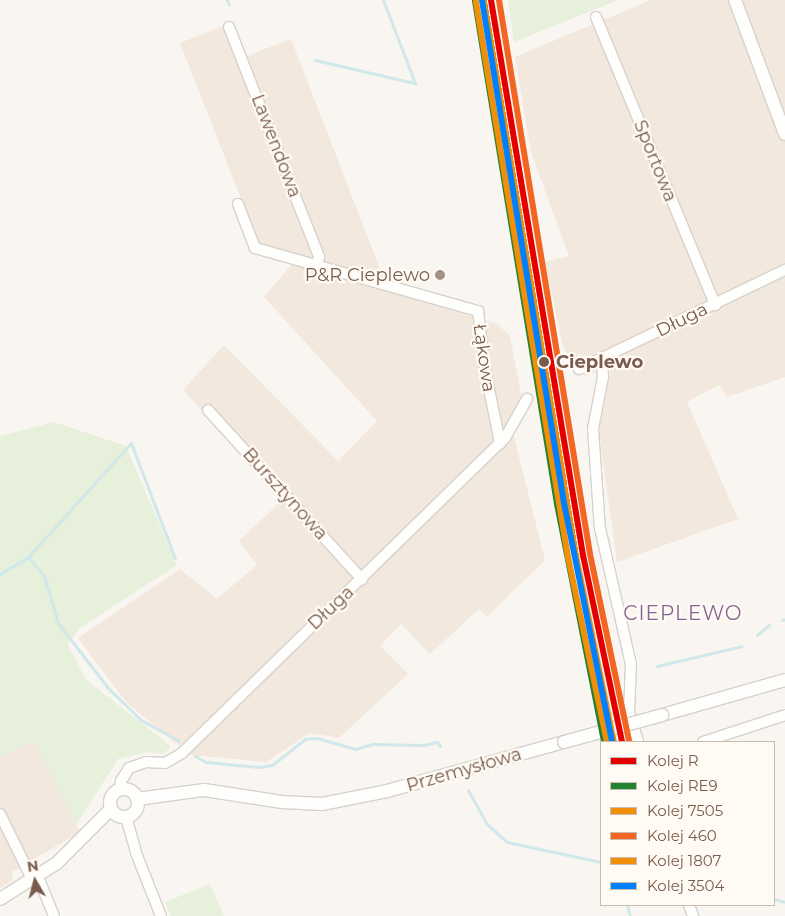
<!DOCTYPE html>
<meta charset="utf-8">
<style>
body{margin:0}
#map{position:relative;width:785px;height:916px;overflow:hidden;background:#f9f5f0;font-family:Montserrat,sans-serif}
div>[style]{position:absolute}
.residential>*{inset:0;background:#f2e8de}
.green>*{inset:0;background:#e7f0db}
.stream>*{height:3px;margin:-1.5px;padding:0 1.5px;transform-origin:1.5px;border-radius:1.5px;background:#d0e8ea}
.roads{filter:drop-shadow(1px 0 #d7d1cb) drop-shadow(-1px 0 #d7d1cb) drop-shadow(0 1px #d7d1cb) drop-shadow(0 -1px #d7d1cb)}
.minor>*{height:10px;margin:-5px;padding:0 5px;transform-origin:5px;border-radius:5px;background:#fefefd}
.tertiary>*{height:12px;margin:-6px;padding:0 6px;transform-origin:6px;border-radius:6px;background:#fefefd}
.tertiary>.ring{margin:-6px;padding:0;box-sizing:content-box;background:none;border:12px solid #fefefd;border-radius:50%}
.bridges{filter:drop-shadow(1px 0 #d7d1cb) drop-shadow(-1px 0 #d7d1cb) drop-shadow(0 1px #d7d1cb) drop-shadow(0 -1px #d7d1cb)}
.tertiary-bridge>*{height:12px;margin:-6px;padding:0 6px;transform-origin:6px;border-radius:6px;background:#fefefd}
.rail-1>*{height:6px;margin:-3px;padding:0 3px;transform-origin:3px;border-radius:3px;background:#e50000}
.rail-2>*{height:6px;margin:-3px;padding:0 3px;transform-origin:3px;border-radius:3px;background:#238132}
.rail-3>*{height:6px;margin:-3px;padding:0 3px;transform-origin:3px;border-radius:3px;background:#f28f08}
.rail-4>*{height:6px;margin:-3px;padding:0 3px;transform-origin:3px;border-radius:3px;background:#f26522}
.rail-5>*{height:6px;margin:-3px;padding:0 3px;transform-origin:3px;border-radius:3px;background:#f28f08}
.rail-6>*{height:6px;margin:-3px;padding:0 3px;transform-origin:3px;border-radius:3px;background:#0080ff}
.dots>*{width:14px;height:14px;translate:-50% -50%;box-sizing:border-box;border:2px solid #fffaf3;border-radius:50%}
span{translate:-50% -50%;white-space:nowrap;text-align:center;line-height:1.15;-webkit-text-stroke:4.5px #fffaf3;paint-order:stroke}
.street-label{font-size:18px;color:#7a5c4d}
.poi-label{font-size:18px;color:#7a5c4d}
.right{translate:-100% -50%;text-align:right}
.stop-label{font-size:18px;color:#7a5c4d;font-weight:700}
.left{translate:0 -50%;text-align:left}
.quarter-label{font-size:20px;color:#846695;letter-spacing:1px}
.legend{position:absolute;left:600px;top:741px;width:175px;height:165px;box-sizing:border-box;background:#fffaf3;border:1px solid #cabbb1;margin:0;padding:6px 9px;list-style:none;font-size:15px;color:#7a5c4d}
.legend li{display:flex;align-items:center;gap:10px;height:25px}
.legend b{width:25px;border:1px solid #cabbb1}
.north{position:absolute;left:10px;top:856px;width:50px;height:50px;-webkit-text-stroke:4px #fffaf3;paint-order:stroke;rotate:352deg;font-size:14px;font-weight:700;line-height:20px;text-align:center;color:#7a5c4d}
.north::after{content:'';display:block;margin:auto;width:18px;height:22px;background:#7a5c4d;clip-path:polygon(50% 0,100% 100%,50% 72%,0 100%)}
</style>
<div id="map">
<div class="residential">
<i style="clip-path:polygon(651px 0,785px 0,785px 377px,727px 397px,719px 385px,687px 402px,738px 519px,617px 562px,599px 432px,611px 366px,584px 376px,583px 362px,572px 365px,563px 346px,545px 262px,569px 256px,531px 152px,515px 57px)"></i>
<i style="clip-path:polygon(233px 22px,247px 56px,291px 39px,389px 292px,497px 324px,510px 336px,522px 400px,502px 436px,514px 437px,545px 560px,487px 617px,479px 609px,430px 654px,401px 624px,380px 646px,408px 674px,339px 738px,310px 733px,266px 762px,190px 755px,126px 702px,78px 638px,180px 569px,217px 599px,257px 565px,239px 541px,284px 498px,183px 390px,224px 345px,338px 461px,377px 421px,264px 297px,299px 256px,259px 245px,180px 43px)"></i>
<i style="clip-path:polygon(34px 740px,80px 832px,12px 872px,13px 880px,0 888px,0 756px)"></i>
</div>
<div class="green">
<i style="clip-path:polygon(508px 0,618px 0,514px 42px)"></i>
<i style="clip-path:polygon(54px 422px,126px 446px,177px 565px,80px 628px,68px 644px,86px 680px,171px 746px,164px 754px,147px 752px,118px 759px,76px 825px,34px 740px,0 756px,0 436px)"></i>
<i style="clip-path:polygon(210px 884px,224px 916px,171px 916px,165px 902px)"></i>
</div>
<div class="stream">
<i style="left:227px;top:0;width:5px;rotate:68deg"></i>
<i style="left:315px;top:60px;width:103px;rotate:13deg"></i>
<i style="left:415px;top:83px;width:89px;rotate:-111.1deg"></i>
<i style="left:28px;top:557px;width:154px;rotate:-47.9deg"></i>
<i style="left:131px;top:443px;width:123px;rotate:69.1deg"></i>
<i style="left:0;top:574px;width:33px;rotate:-31deg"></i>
<i style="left:28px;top:557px;width:25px;rotate:50deg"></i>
<i style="left:44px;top:576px;width:49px;rotate:73.4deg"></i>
<i style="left:58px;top:623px;width:82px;rotate:52.4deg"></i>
<i style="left:108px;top:688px;width:46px;rotate:44.1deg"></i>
<i style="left:141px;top:720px;width:43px;rotate:28.9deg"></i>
<i style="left:782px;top:620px;width:3px;rotate:-18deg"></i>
<i style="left:757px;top:635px;width:16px;rotate:-40deg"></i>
<i style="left:657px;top:666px;width:87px;rotate:-13.2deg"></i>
<i style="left:195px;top:756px;width:13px;rotate:29deg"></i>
<i style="left:206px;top:762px;width:53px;rotate:5.4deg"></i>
<i style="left:259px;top:767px;width:13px;rotate:-9deg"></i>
<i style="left:272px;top:765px;width:42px;rotate:-38.2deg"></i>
<i style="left:305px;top:739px;width:12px;rotate:-5deg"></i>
<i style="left:317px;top:738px;width:40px;rotate:16deg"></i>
<i style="left:355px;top:749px;width:19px;rotate:-16deg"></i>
<i style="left:373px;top:744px;width:50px;rotate:1.1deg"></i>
<i style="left:423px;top:745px;width:14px;rotate:-12deg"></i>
<i style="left:437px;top:742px;width:5px;rotate:53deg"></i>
<i style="left:468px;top:790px;width:39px;rotate:61deg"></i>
<i style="left:487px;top:824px;width:27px;rotate:42deg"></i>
<i style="left:507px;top:842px;width:96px;rotate:12deg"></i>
<i style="left:774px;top:899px;width:11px;rotate:15deg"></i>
<i style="left:627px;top:905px;width:11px;rotate:75deg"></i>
</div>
<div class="roads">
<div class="minor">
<i style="left:596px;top:17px;width:312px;rotate:67.5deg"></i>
<i style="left:229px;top:27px;width:247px;rotate:68.6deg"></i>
<i style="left:319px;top:257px;width:9px;rotate:103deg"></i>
<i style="left:238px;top:204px;width:47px;rotate:68.9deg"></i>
<i style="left:255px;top:248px;width:232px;rotate:15.8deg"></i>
<i style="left:478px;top:311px;width:58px;rotate:83.1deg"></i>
<i style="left:485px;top:369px;width:76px;rotate:78.5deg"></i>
<i style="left:602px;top:359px;width:18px;rotate:87deg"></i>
<i style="left:603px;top:377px;width:53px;rotate:100.9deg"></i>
<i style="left:593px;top:429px;width:99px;rotate:86deg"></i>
<i style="left:600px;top:528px;width:139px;rotate:77.2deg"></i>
<i style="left:631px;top:664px;width:48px;rotate:92.4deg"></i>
<i style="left:629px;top:712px;width:31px;rotate:73deg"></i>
<i style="left:579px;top:369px;width:229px;rotate:-25.7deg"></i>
<i style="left:208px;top:410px;width:229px;rotate:47.7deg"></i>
<i style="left:703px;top:742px;width:86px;rotate:-18.2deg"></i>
<i style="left:120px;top:789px;width:8px;rotate:-83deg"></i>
<i style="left:121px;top:781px;width:15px;rotate:-58deg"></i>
<i style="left:129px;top:768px;width:18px;rotate:-19deg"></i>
<i style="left:146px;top:762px;width:19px;rotate:3deg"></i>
<i style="left:165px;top:763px;width:20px;rotate:-30deg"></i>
<i style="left:182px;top:753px;width:451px;rotate:-44.3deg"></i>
<i style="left:505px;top:438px;width:45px;rotate:-60.6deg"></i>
<i style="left:0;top:814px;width:75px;rotate:63.8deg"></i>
<i style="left:126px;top:817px;width:37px;rotate:74deg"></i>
<i style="left:136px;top:853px;width:68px;rotate:68.4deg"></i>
<i style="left:38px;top:877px;width:42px;rotate:67.7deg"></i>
<i style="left:689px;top:905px;width:12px;rotate:70deg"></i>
</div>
<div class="tertiary">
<i style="left:735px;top:0;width:143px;rotate:69.5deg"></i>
<i style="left:662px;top:715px;width:128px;rotate:-15.9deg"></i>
<i class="ring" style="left:110px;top:789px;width:16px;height:16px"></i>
<i style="left:137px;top:799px;width:68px;rotate:-7.7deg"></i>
<i style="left:204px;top:790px;width:79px;rotate:8.7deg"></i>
<i style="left:282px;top:802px;width:40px;rotate:2.9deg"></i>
<i style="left:322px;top:804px;width:66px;rotate:-11.3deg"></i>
<i style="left:387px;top:791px;width:184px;rotate:-15.5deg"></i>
<i style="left:0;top:899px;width:67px;rotate:-32.3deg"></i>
<i style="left:57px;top:863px;width:76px;rotate:-45deg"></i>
</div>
</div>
<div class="bridges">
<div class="tertiary-bridge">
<i style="left:564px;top:742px;width:102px;rotate:-15.4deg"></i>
</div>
</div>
<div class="rail-1">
<i style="left:491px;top:0;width:563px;rotate:80.59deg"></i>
<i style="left:583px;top:555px;width:191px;rotate:78.2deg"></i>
</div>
<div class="rail-2">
<i style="left:475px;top:1px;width:510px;rotate:80.74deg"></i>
<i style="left:557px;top:504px;width:243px;rotate:78.8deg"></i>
</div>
<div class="rail-3">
<i style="left:484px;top:1px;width:563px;rotate:80.59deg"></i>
<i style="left:576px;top:556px;width:190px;rotate:78.5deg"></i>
</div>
<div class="rail-4">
<i style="left:499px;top:0;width:561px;rotate:80.67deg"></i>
<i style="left:590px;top:554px;width:190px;rotate:78.2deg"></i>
</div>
<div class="rail-5">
<i style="left:476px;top:2px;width:563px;rotate:80.59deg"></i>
<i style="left:568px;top:557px;width:189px;rotate:78.1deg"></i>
</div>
<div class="rail-6">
<i style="left:482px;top:0;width:510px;rotate:80.74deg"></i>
<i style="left:564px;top:503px;width:244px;rotate:78.6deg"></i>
</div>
<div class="dots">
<i style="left:440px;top:275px;background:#a69286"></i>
<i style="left:544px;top:362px;background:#7a5c4d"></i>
</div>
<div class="street-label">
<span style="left:276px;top:146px;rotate:69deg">Lawendowa</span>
<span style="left:655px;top:161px;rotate:68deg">Sportowa</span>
<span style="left:682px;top:320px;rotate:-26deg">Długa</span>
<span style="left:484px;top:358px;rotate:82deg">Łąkowa</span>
<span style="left:285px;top:494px;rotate:48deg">Bursztynowa</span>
<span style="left:331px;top:608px;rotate:-43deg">Długa</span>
<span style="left:464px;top:770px;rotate:-16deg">Przemysłowa</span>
</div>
<div class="poi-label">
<span class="right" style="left:430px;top:275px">P&amp;R Cieplewo</span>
</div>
<div class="stop-label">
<span class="left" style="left:556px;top:362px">Cieplewo</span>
</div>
<div class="quarter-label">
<span style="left:683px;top:613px">CIEPLEWO</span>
</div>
<ul class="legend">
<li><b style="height:6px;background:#e50000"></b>Kolej R</li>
<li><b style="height:6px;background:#238132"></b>Kolej RE9</li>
<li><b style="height:6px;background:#f28f08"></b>Kolej 7505</li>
<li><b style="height:6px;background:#f26522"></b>Kolej 460</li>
<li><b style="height:6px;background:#f28f08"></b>Kolej 1807</li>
<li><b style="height:6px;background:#0080ff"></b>Kolej 3504</li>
</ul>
<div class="north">N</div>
</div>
